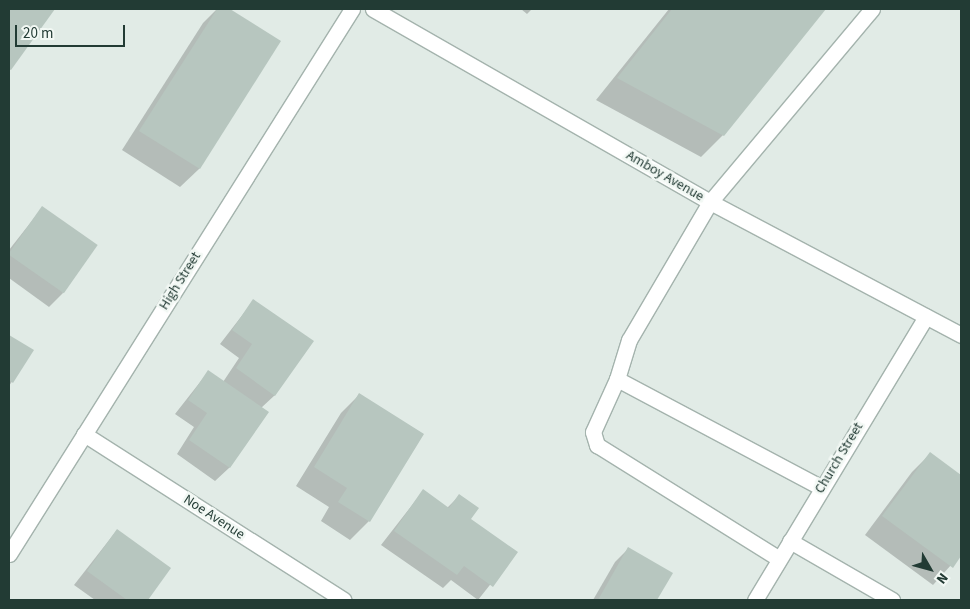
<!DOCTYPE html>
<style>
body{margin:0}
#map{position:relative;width:970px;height:609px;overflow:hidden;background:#e1ebe6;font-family:"Source Sans 3",sans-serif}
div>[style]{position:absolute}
.shadow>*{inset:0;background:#0003}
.building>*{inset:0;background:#b7c6bf;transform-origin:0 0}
.roads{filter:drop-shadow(1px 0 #a4b3ad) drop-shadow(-1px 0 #a4b3ad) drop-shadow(0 1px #a4b3ad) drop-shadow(0 -1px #a4b3ad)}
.lane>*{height:15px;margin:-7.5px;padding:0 7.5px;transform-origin:7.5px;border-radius:7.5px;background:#fff}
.street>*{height:15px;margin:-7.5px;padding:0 7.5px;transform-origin:7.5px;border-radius:7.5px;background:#fff}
.secondary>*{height:15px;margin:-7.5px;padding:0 7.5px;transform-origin:7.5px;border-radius:7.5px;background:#fff}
span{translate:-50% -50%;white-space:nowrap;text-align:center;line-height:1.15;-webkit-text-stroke:5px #f2f8f4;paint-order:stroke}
.street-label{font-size:14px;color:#223b34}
.frame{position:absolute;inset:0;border:10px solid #223b34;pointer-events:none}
.north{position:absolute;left:905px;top:544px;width:50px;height:50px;-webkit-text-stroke:4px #f2f8f4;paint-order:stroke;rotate:128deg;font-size:14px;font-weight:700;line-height:20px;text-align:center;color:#223b34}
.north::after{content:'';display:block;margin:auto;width:18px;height:22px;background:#223b34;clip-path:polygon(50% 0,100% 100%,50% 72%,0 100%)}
.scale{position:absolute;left:15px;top:25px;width:110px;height:22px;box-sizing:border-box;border:2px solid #223b34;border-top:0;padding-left:6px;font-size:15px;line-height:18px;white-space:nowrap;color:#223b34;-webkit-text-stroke:4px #f2f8f4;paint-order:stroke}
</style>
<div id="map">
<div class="shadow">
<i style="clip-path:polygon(9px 9px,53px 9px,9px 71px)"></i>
<i style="clip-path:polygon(217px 9px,227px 9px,279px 42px,199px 169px,180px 187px,122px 150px,203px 23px)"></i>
<i style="clip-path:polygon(521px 9px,532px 9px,527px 14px)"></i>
<i style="clip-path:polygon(669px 9px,824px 9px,723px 135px,701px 157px,596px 100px)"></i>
<i style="clip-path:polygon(42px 208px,63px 293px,49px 307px,9px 278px,9px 250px)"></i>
<i style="clip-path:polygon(254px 300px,275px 395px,261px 408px,267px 412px,229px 468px,215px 481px,177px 454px,194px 427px,175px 414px,208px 372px,223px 382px,239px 358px,220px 344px)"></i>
<i style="clip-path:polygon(9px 336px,32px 351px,9px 386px)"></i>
<i style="clip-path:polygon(359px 395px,423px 434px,369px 521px,350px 540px,321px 521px,329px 507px,296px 486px,341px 413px)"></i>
<i style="clip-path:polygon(930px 454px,961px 477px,961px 554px,933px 585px,865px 535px,912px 472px)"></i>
<i style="clip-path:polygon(423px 491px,447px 508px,459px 496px,469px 519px,516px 552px,478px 600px,451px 580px,443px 588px,381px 545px)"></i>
<i style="clip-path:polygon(117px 530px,170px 568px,146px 600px,95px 600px,74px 585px)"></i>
<i style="clip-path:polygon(628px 549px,671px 573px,655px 600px,593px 600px,615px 562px)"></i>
</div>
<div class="building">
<i style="clip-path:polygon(9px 9px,55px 9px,11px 70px,9px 69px)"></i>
<i style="clip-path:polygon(217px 9px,230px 9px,281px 41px,200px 169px,139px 131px)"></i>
<i style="clip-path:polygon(672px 9px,826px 9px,724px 136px,617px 78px)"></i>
<i style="left:42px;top:206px;width:68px;height:59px;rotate:35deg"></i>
<i style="clip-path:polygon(253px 299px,314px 341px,275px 396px,236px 368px,252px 344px,232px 330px)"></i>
<i style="clip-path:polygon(9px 335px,34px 350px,13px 383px,9px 380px)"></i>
<i style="clip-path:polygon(208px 370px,269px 412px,230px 468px,189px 440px,207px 413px,188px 400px)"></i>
<i style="clip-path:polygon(359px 393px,424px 434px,370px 522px,338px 502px,347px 488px,314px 467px)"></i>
<i style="clip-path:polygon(930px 452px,961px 475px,961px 556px,953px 568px,882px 516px)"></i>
<i style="clip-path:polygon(423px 489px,449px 508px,459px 494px,479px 508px,471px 519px,518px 552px,493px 587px,464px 566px,457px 575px,394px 531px)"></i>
<i style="clip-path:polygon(117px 529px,171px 568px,148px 600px,127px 600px,87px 571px)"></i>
<i style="clip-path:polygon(628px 547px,673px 573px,657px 600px,598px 600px)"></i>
</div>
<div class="roads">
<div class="lane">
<i style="left:710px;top:202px;width:160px;rotate:120.4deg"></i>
<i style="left:629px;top:340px;width:41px;rotate:107.1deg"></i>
<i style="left:617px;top:379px;width:230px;rotate:28deg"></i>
<i style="left:617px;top:379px;width:58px;rotate:114.4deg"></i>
<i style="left:593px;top:432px;width:14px;rotate:73deg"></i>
<i style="left:597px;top:445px;width:213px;rotate:32deg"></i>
<i style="left:790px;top:541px;width:118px;rotate:30deg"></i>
</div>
<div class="street">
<i style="left:710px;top:202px;width:252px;rotate:-50deg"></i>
<i style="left:84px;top:434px;width:308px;rotate:32.6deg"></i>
<i style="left:9px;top:554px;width:644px;rotate:-57.82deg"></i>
<i style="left:755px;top:600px;width:331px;rotate:-58.9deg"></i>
</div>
<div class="secondary">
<i style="left:373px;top:9px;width:388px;rotate:29.8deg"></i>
<i style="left:710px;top:202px;width:284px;rotate:27.9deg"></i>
</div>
</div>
<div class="street-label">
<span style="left:665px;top:176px;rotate:30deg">Amboy Avenue</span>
<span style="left:180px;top:281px;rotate:-58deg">High Street</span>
<span style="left:839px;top:458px;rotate:-59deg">Church Street</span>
<span style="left:214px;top:517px;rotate:33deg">Noe Avenue</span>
</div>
<div class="frame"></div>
<div class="north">N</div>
<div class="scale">20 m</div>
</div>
